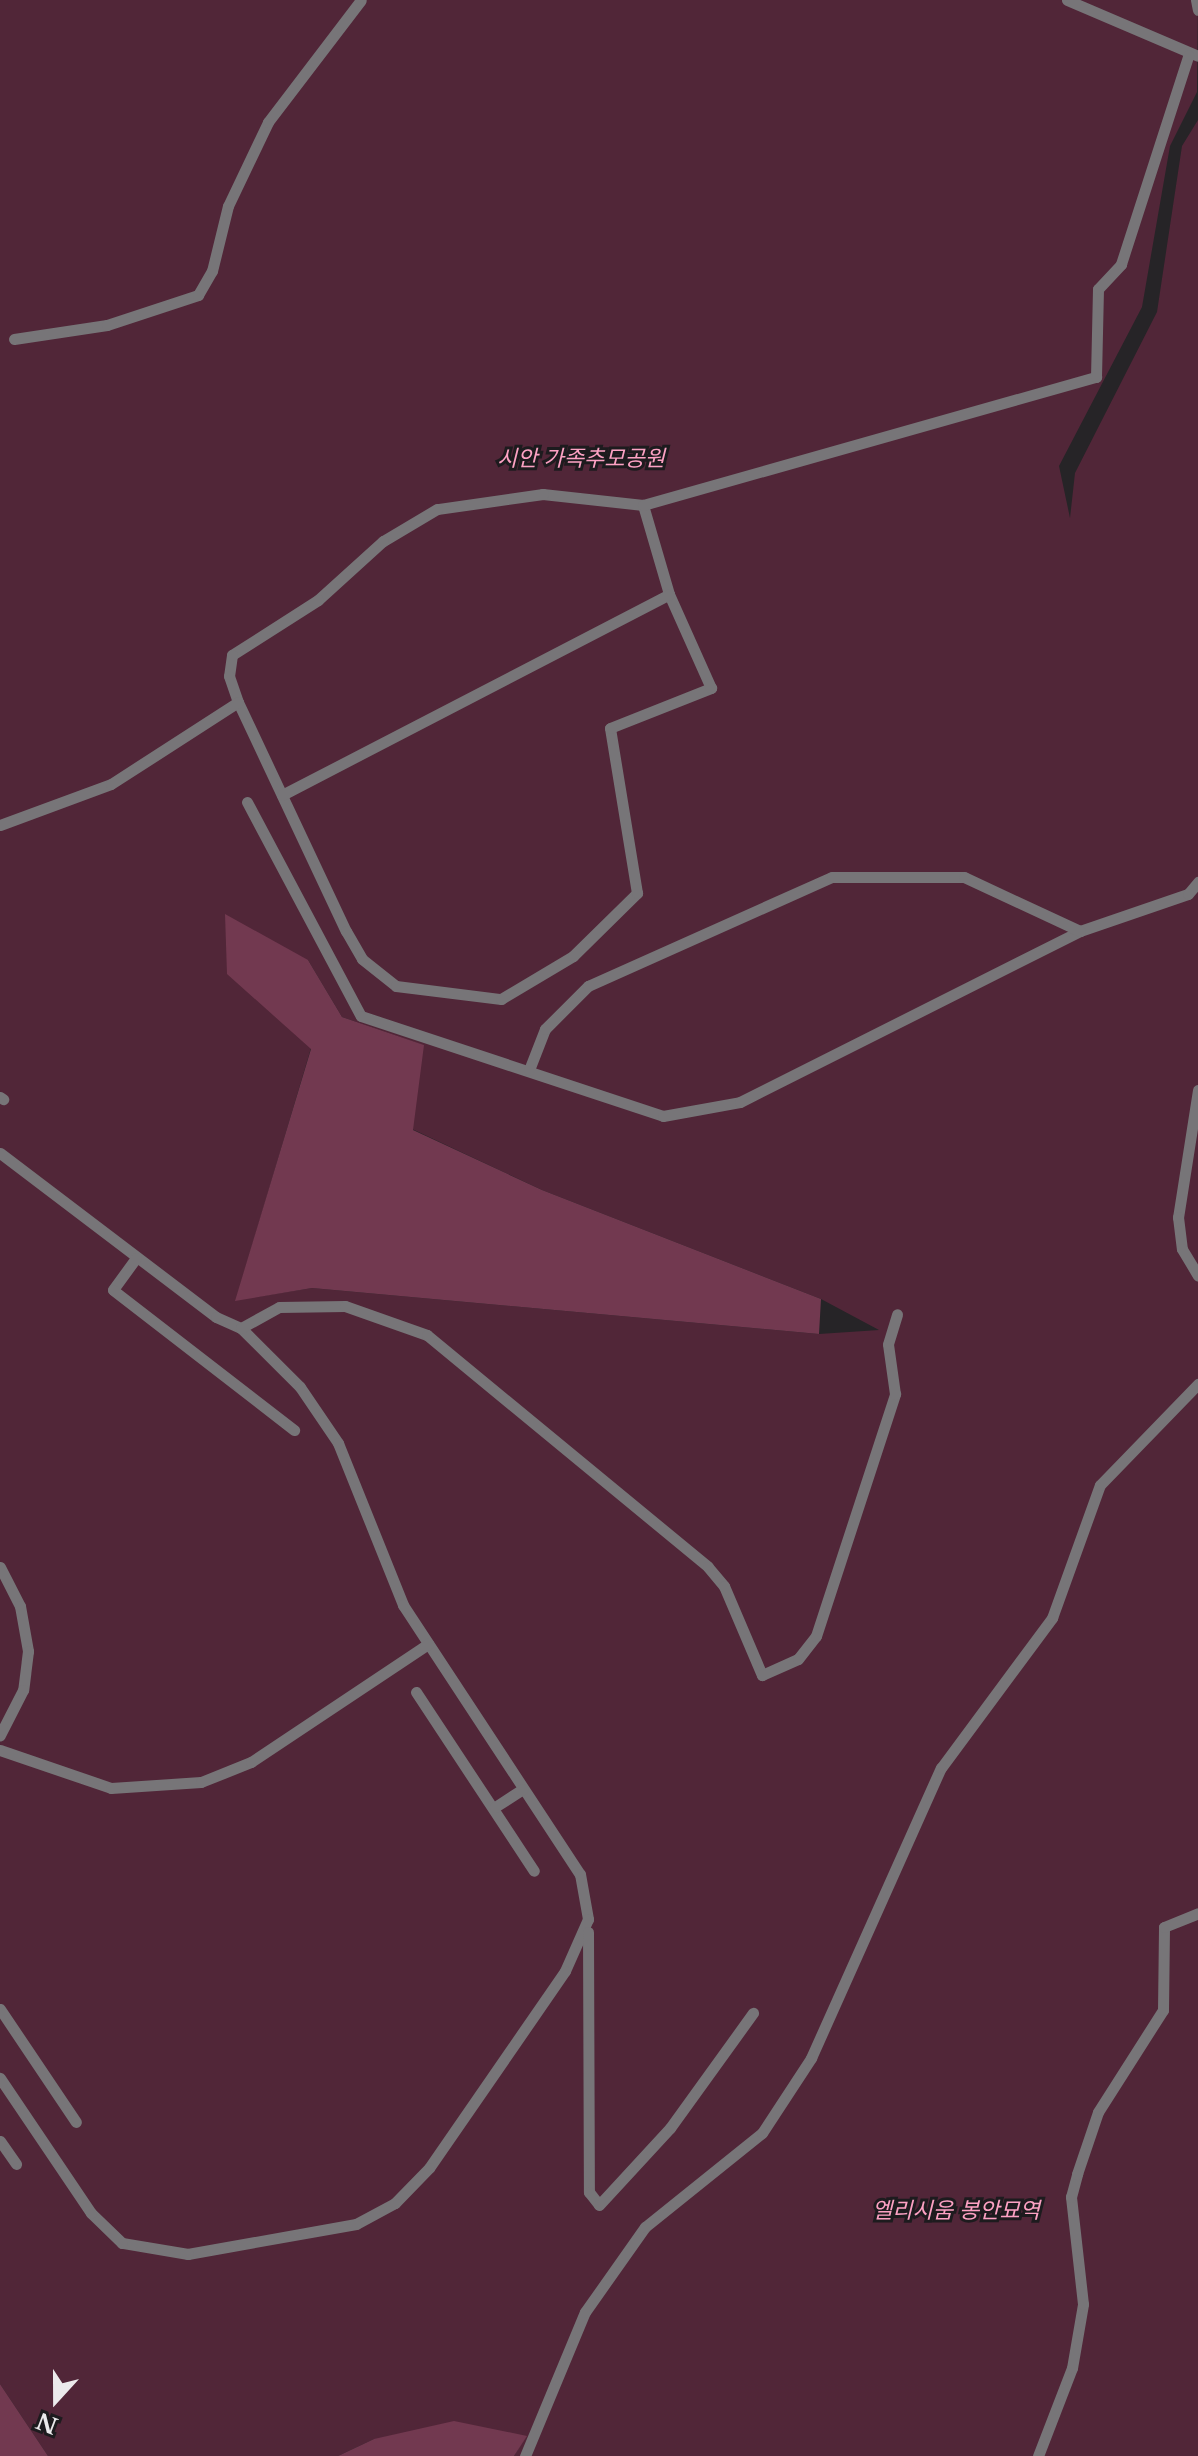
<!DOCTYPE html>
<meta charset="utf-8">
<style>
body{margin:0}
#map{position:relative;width:1198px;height:2456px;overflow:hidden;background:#262427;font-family:"Libre Baskerville","Noto Sans KR",serif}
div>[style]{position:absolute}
.green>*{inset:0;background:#512638}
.forest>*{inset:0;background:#723950}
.lane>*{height:11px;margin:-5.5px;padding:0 5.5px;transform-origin:5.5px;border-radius:5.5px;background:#777578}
span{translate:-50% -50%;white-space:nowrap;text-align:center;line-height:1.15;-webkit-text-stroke:6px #1d1b1e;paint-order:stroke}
.park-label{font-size:22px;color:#fca1c3;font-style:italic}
.north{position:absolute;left:16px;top:2360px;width:80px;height:80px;-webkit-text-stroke:6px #1d1b1e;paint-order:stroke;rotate:201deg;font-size:22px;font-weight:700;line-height:32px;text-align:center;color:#ebeaec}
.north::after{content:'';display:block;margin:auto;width:28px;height:36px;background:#ebeaec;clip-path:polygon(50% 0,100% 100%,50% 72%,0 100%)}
</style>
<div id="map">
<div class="green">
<i style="clip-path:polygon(evenodd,0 0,1198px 0,1197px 92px,1170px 146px,1142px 307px,1059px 466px,1070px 518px,1075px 473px,1157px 312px,1182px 146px,1198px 120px,1198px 2456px,514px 2456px,526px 2436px,374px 2439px,338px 2456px,48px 2456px,0 2384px,0 0,308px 960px,342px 1017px,423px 1045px,412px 1129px,542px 1190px,821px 1299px,879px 1330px,819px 1334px,312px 1288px,236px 1300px,311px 1048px,308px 960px)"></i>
</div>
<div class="forest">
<i style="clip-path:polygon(225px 914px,308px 960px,342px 1017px,424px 1045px,413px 1130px,542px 1190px,821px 1299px,819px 1334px,312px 1288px,235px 1301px,311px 1049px,227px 974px)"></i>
<i style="clip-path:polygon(0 2384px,48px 2456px,0 2456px)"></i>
<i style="clip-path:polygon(454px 2421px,527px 2436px,514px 2456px,338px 2456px,374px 2439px)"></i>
</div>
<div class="lane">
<i style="left:1067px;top:0;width:142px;rotate:23.1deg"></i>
<i style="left:1196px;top:0;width:10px;rotate:79deg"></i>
<i style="left:14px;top:339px;width:94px;rotate:-8.6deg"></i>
<i style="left:107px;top:325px;width:96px;rotate:-18.2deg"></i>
<i style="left:198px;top:295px;width:28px;rotate:-60deg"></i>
<i style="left:212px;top:271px;width:67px;rotate:-76.2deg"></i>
<i style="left:228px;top:206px;width:93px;rotate:-64.5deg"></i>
<i style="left:268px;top:122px;width:153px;rotate:-52.7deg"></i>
<i style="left:643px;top:505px;width:101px;rotate:-173.7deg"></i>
<i style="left:543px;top:494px;width:107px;rotate:171.9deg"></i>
<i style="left:437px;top:509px;width:63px;rotate:149.3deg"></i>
<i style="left:383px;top:541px;width:88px;rotate:137.8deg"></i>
<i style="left:318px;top:600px;width:102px;rotate:147.4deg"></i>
<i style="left:232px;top:655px;width:21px;rotate:98deg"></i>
<i style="left:229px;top:676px;width:28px;rotate:71deg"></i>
<i style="left:238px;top:702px;width:253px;rotate:64.8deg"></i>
<i style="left:346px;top:931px;width:32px;rotate:60deg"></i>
<i style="left:362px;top:959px;width:43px;rotate:38.5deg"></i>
<i style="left:396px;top:986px;width:106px;rotate:7.1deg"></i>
<i style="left:501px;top:999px;width:84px;rotate:-30.8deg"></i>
<i style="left:573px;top:956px;width:90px;rotate:-44.5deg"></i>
<i style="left:637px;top:893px;width:167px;rotate:-99.3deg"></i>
<i style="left:610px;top:728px;width:109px;rotate:-21.6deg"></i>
<i style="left:711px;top:688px;width:103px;rotate:-114.1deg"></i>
<i style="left:669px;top:594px;width:93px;rotate:-106.3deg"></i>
<i style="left:643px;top:505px;width:471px;rotate:-15.8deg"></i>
<i style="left:1096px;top:377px;width:88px;rotate:-88.7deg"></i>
<i style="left:1098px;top:289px;width:34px;rotate:-47deg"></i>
<i style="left:1121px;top:264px;width:219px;rotate:-72.1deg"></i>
<i style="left:282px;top:795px;width:436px;rotate:-27.4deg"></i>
<i style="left:247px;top:802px;width:242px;rotate:62deg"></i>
<i style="left:361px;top:1016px;width:318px;rotate:18.3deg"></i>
<i style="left:663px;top:1116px;width:78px;rotate:-10.3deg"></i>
<i style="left:740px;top:1102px;width:381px;rotate:-26.7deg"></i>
<i style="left:1080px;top:931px;width:114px;rotate:-18.9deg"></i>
<i style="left:1188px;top:894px;width:16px;rotate:-50deg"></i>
<i style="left:0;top:825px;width:118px;rotate:-20.3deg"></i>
<i style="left:111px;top:784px;width:151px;rotate:-32.8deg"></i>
<i style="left:529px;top:1070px;width:44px;rotate:-68.7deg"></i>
<i style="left:545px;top:1029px;width:61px;rotate:-45deg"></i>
<i style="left:588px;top:986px;width:267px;rotate:-24.1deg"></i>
<i style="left:832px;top:877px;width:132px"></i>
<i style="left:964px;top:877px;width:128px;rotate:25deg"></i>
<i style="left:1198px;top:1090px;width:129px;rotate:98.9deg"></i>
<i style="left:1178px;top:1217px;width:32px;rotate:83deg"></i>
<i style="left:1182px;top:1249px;width:31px;rotate:59deg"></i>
<i style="left:0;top:1097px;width:4px;rotate:34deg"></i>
<i style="left:0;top:1153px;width:271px;rotate:37.2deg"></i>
<i style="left:216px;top:1317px;width:27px;rotate:24deg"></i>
<i style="left:241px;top:1328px;width:83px;rotate:45deg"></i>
<i style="left:300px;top:1387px;width:68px;rotate:55.8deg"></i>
<i style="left:338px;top:1443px;width:175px;rotate:68.1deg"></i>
<i style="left:403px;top:1605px;width:322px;rotate:56.7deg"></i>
<i style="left:580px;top:1874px;width:46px;rotate:79.9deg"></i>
<i style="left:588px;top:1919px;width:57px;rotate:113.9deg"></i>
<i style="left:565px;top:1971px;width:239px;rotate:124.6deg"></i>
<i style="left:429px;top:2168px;width:49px;rotate:134.2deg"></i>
<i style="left:395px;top:2203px;width:44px;rotate:151.7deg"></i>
<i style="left:356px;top:2224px;width:171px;rotate:169.9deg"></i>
<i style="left:188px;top:2254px;width:67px;rotate:-170.5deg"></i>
<i style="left:122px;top:2243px;width:43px;rotate:-135.9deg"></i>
<i style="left:91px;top:2213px;width:163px;rotate:-124deg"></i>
<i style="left:136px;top:1258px;width:39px;rotate:126deg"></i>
<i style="left:113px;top:1290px;width:229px;rotate:37.7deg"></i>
<i style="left:241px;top:1328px;width:43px;rotate:-28.9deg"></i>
<i style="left:279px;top:1307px;width:66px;rotate:-0.9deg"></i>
<i style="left:345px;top:1306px;width:87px;rotate:19.5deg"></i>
<i style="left:427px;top:1335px;width:364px;rotate:39.5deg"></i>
<i style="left:708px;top:1567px;width:25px;rotate:50deg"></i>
<i style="left:724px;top:1586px;width:97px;rotate:66.9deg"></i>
<i style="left:762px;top:1675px;width:39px;rotate:-24deg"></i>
<i style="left:798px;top:1659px;width:29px;rotate:-52deg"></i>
<i style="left:816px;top:1636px;width:255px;rotate:-71.9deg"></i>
<i style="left:895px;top:1394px;width:50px;rotate:-98deg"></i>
<i style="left:888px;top:1344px;width:31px;rotate:-73deg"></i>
<i style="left:0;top:1567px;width:44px;rotate:62.9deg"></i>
<i style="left:20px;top:1606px;width:46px;rotate:79.9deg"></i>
<i style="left:28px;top:1651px;width:39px;rotate:97deg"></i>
<i style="left:23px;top:1690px;width:51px;rotate:117.1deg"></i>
<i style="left:416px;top:1692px;width:214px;rotate:56.6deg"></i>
<i style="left:0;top:1750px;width:117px;rotate:18.9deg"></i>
<i style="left:111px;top:1788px;width:90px;rotate:-3.8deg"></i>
<i style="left:201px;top:1782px;width:54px;rotate:-21.8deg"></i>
<i style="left:251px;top:1762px;width:213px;rotate:-33.7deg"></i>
<i style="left:495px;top:1807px;width:33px;rotate:-33deg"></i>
<i style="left:588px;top:1932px;width:260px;rotate:89.8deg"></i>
<i style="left:589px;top:2192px;width:16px;rotate:52deg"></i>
<i style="left:599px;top:2205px;width:105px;rotate:-47.3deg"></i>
<i style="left:670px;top:2128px;width:142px;rotate:-54.2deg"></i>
<i style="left:0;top:2009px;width:136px;rotate:56.1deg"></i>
<i style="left:0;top:2141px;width:28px;rotate:55deg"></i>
<i style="left:525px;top:2456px;width:156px;rotate:-67.4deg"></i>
<i style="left:585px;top:2312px;width:104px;rotate:-54.8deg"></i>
<i style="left:645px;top:2227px;width:150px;rotate:-38.8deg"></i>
<i style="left:762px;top:2133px;width:90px;rotate:-56.8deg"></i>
<i style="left:811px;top:2058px;width:318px;rotate:-65.9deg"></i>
<i style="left:941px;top:1768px;width:187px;rotate:-53.5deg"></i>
<i style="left:1052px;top:1618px;width:141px;rotate:-70.2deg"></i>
<i style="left:1100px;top:1485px;width:141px;rotate:-45.9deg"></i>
<i style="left:1038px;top:2456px;width:94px;rotate:-68.9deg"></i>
<i style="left:1072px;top:2368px;width:65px;rotate:-80.2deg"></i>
<i style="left:1083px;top:2304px;width:108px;rotate:-96.4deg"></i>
<i style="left:1071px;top:2197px;width:24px;rotate:-75deg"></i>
<i style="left:1077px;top:2174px;width:65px;rotate:-71.3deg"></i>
<i style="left:1098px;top:2112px;width:121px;rotate:-57.5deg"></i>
<i style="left:1163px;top:2010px;width:83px;rotate:-89.3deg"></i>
<i style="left:1164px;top:1927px;width:37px;rotate:-22deg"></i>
</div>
<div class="park-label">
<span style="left:581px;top:459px">시안 가족추모공원</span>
<span style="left:956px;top:2211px">엘리시움 봉안묘역</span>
</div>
<div class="north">N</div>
</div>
